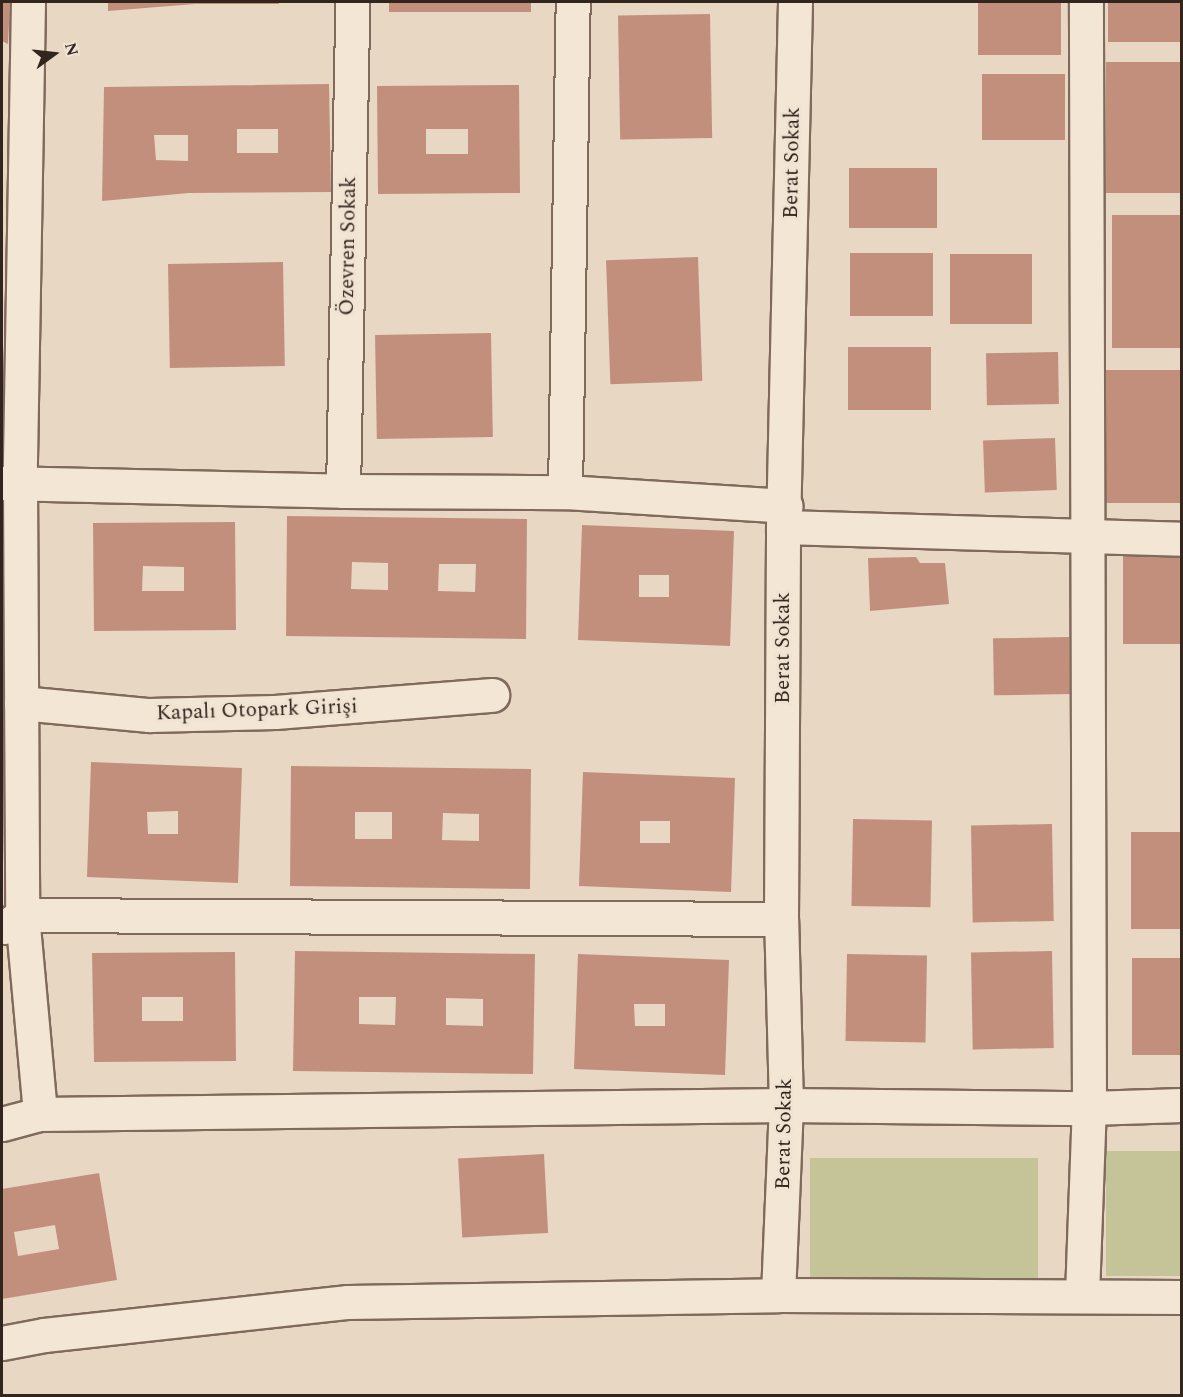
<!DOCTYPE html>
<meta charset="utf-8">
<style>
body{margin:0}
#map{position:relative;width:1183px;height:1397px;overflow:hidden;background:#e8d7c3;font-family:Spectral,serif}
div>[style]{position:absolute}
.green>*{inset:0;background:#c5c398;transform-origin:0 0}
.building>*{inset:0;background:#c28f7d;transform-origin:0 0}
.roads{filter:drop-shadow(2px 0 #806a5c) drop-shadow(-2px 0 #806a5c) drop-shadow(0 2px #806a5c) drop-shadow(0 -2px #806a5c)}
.minor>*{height:33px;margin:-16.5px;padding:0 16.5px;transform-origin:16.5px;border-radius:16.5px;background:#f4e6d5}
span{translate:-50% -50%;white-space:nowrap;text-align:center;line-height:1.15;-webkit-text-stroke:6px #f1e3d2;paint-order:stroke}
.street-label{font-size:21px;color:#32251e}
.frame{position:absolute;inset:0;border:3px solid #32251e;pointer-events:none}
.north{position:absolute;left:24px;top:24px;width:60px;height:60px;-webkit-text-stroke:4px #f1e3d2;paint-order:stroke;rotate:75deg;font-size:16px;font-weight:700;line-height:24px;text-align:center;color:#32251e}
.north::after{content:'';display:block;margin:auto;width:21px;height:27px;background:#32251e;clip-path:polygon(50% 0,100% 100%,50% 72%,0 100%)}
</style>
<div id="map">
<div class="green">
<i style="left:1181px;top:1151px;width:125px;height:75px;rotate:90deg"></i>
<i style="left:1038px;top:1158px;width:120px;height:228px;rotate:90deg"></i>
</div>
<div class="building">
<i style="clip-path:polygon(2px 2px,10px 2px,8px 44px,2px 41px)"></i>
<i style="clip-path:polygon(108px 2px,279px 2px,279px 4px,195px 4px,108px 11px)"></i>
<i style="left:389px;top:2px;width:142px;height:10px"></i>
<i style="left:978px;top:2px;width:83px;height:53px"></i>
<i style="left:1108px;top:2px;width:74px;height:40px"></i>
<i style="left:710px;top:14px;width:124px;height:92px;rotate:89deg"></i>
<i style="left:1106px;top:62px;width:76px;height:131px"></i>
<i style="left:982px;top:74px;width:83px;height:66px"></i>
<i style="clip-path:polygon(evenodd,329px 84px,331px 192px,189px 193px,102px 201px,104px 87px,329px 84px,237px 129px,278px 129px,278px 153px,237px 153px,237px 129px,329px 84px,154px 135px,188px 135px,188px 161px,156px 160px,154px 135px)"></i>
<i style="clip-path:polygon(evenodd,519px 85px,520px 193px,378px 194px,377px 86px,519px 85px,426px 129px,468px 129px,468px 154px,426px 154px,426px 129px)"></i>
<i style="left:849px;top:168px;width:88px;height:60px"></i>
<i style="left:1182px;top:215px;width:133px;height:70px;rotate:90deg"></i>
<i style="left:850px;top:253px;width:83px;height:63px"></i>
<i style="left:950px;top:254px;width:82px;height:70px"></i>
<i style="left:698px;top:257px;width:124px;height:92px;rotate:88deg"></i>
<i style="left:283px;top:262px;width:104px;height:115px;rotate:89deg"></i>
<i style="left:491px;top:333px;width:104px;height:116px;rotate:89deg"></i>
<i style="left:848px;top:347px;width:83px;height:63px"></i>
<i style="left:1058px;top:352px;width:52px;height:72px;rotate:89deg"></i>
<i style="left:1182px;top:370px;width:133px;height:76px;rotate:90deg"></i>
<i style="left:1055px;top:438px;width:52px;height:72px;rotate:88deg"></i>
<i style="clip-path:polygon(evenodd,287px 516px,527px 519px,526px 639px,286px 636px,287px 516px,352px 562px,388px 563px,388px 590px,351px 589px,352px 562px,287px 516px,439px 564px,476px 564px,475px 592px,438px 591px,439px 564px)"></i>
<i style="clip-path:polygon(evenodd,235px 522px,236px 630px,94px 631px,93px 523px,235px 522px,143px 566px,184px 567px,184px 591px,142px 591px,143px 566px)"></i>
<i style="clip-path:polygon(evenodd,582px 525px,734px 531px,730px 646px,578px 640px,582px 525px,639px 575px,669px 575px,669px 597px,639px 597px,639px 575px)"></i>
<i style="left:1182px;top:553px;width:91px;height:59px;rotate:90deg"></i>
<i style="clip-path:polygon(916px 557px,920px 563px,945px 563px,949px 604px,870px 611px,868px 558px)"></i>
<i style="left:1069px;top:637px;width:57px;height:76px;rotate:89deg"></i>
<i style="clip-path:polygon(evenodd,91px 762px,242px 768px,238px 883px,87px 877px,91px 762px,178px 811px,178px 834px,148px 834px,147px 812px,178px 811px)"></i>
<i style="clip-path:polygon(evenodd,291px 766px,531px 769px,530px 889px,290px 886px,291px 766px,355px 812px,392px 812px,392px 839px,355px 839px,355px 812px,291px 766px,443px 813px,479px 814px,479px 841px,442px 840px,443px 813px)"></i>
<i style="clip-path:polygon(evenodd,583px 772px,735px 778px,731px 892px,579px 886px,583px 772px,640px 821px,670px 821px,670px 843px,640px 843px,640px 821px)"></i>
<i style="left:853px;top:819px;width:79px;height:87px;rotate:1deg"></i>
<i style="left:1052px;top:824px;width:97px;height:81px;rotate:89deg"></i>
<i style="left:1182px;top:832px;width:97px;height:51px;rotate:90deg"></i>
<i style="clip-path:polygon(evenodd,295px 951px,535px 954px,533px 1074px,293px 1071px,295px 951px,359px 997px,396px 997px,395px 1025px,359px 1024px,359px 997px,295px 951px,446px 998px,483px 999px,483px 1026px,446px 1025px,446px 998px)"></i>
<i style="left:1052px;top:951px;width:97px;height:81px;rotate:89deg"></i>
<i style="clip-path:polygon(evenodd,235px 952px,236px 1061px,94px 1062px,92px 953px,235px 952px,142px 997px,183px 997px,183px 1021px,142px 1021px,142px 997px)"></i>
<i style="clip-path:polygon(evenodd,578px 954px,729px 960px,725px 1075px,574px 1069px,578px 954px,634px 1004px,665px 1004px,665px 1026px,635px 1026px,634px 1004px)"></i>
<i style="left:847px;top:954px;width:80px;height:87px;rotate:1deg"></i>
<i style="left:1132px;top:958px;width:50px;height:97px"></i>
<i style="left:544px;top:1154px;width:79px;height:86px;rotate:87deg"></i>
<i style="clip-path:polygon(evenodd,99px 1173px,117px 1280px,2px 1299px,2px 1189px,99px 1173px,55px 1225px,59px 1249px,18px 1256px,14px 1232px,55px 1225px)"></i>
</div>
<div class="roads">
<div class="minor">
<i style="left:28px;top:2px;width:481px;rotate:91deg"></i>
<i style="left:20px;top:483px;width:432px;rotate:89.7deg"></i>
<i style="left:22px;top:915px;width:200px;rotate:84.8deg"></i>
<i style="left:2px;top:483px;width:341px;rotate:1.3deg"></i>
<i style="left:343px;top:491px;width:222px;rotate:0.3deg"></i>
<i style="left:565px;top:492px;width:221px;rotate:3.6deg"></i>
<i style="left:343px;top:491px;width:489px;rotate:-88.9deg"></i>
<i style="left:565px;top:492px;width:490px;rotate:-89.1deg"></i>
<i style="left:783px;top:527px;width:399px;rotate:1.7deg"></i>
<i style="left:21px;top:703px;width:129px;rotate:5.4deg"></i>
<i style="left:149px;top:715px;width:126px;rotate:-1.4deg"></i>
<i style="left:275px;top:712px;width:218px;rotate:-4.5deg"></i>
<i style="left:5px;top:927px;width:21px;rotate:-35deg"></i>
<i style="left:22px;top:915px;width:759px;rotate:0.3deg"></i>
<i style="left:2px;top:1124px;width:39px;rotate:-15deg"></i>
<i style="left:40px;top:1114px;width:746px;rotate:-0.69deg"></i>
<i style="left:786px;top:1105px;width:303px;rotate:0.6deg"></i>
<i style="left:1089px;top:1108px;width:93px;rotate:-1.8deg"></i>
<i style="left:778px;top:1295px;width:190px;rotate:-87.6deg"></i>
<i style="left:786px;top:1105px;width:186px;rotate:-91.5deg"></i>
<i style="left:781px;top:919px;width:392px;rotate:-89.7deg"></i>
<i style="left:783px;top:527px;width:525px;rotate:-88.69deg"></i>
<i style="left:1082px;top:1295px;width:187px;rotate:-87.9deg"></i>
<i style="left:1089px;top:1108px;width:1106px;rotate:-90.16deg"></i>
<i style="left:2px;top:1343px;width:43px;rotate:-10.8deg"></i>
<i style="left:44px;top:1335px;width:306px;rotate:-6.2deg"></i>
<i style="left:348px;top:1302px;width:430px;rotate:-0.9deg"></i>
<i style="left:778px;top:1295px;width:404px;rotate:0.3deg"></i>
</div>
</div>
<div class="street-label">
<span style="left:792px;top:163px;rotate:-89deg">Berat Sokak</span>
<span style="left:348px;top:246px;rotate:-89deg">Özevren Sokak</span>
<span style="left:783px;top:648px;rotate:-90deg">Berat Sokak</span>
<span style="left:257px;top:710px;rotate:-2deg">Kapalı Otopark Girişi</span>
<span style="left:784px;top:1134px;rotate:-89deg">Berat Sokak</span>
</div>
<div class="frame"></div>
<div class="north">N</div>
</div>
